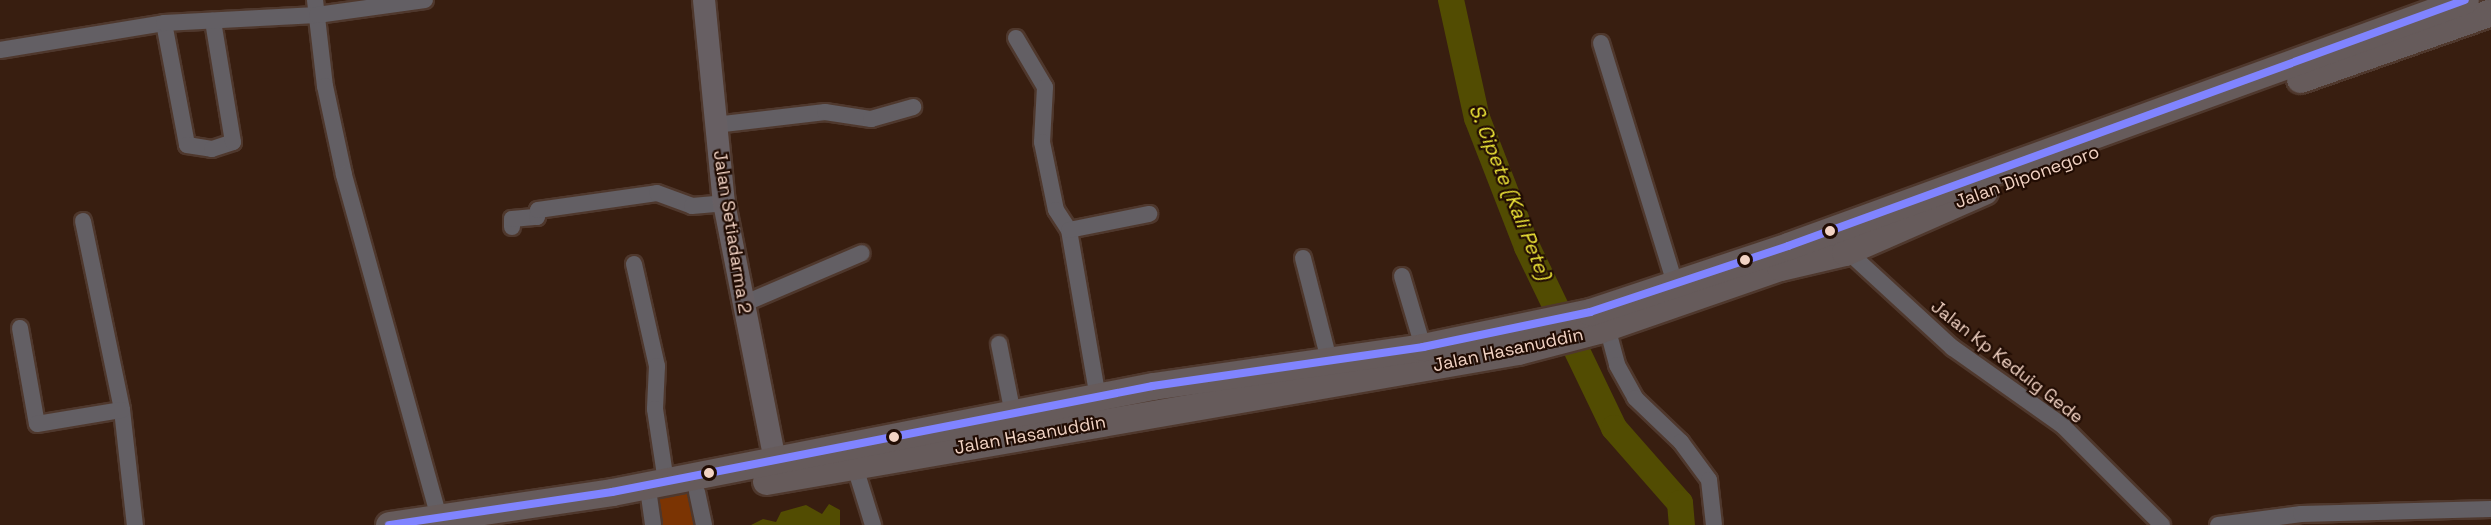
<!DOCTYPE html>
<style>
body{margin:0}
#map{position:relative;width:2491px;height:525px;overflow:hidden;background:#381e10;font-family:"Space Grotesk",sans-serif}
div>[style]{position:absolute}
.forest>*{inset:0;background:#7b3403}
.water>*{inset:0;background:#524c02}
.river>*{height:26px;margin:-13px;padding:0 13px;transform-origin:13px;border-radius:13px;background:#524c02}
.roads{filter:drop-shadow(2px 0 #4f382d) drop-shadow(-2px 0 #4f382d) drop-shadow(0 2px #4f382d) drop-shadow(0 -2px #4f382d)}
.minor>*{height:16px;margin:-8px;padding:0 8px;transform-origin:8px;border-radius:8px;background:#635f64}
.secondary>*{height:22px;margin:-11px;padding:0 11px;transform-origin:11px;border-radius:11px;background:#675f63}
.trunk>*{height:27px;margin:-13.5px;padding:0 13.5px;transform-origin:13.5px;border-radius:13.5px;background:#665b5b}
.bus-1>*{height:8px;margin:-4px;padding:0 4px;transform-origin:4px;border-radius:4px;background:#8084ff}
.dots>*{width:16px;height:16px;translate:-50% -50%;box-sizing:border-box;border:3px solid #210c03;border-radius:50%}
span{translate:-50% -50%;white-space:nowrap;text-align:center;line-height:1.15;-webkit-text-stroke:4.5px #210c03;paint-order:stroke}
.street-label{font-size:18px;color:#f2d3c4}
.water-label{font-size:20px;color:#f0e838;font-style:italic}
</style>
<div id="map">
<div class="forest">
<i style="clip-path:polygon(697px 492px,704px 525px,653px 525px,649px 496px)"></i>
</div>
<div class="water">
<i style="clip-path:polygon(829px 504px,840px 510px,840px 525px,751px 525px,763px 519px,776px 522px,781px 512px,806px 505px,822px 514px)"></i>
</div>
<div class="river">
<i style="left:1451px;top:0;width:121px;rotate:77.6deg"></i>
<i style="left:1477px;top:118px;width:138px;rotate:68.8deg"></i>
<i style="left:1527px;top:247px;width:201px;rotate:64.3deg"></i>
<i style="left:1614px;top:428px;width:100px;rotate:48.7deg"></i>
<i style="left:1680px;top:503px;width:22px;rotate:85deg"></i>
</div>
<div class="roads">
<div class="minor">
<i style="left:315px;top:0;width:87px;rotate:83.4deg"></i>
<i style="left:325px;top:86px;width:91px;rotate:77.9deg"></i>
<i style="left:344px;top:175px;width:356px;rotate:74.5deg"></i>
<i style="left:164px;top:23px;width:124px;rotate:79.3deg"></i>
<i style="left:187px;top:145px;width:25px;rotate:9deg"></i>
<i style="left:212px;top:149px;width:22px;rotate:-18deg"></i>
<i style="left:233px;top:142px;width:123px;rotate:-99.4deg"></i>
<i style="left:1016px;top:38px;width:57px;rotate:59.4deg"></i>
<i style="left:1045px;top:87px;width:55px;rotate:93.1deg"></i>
<i style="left:1042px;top:142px;width:69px;rotate:78.4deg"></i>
<i style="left:1056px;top:210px;width:24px;rotate:57deg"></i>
<i style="left:1069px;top:230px;width:170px;rotate:80.2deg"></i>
<i style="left:1601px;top:43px;width:252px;rotate:72.9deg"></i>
<i style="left:0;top:50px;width:166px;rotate:-9.3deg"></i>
<i style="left:164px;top:23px;width:153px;rotate:-3deg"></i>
<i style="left:317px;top:15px;width:109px;rotate:-7.9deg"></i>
<i style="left:715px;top:125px;width:111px;rotate:-6.7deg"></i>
<i style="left:825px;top:112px;width:47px;rotate:8.7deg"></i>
<i style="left:871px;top:119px;width:44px;rotate:-15.9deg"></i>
<i style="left:83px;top:221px;width:193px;rotate:78.3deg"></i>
<i style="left:122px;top:410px;width:116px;rotate:83.6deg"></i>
<i style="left:512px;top:227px;width:8px;rotate:-90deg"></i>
<i style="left:512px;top:219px;width:25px;rotate:-5deg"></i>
<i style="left:537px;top:217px;width:7px;rotate:-82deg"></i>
<i style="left:538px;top:210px;width:120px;rotate:-8.1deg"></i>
<i style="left:657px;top:193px;width:37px;rotate:20deg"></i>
<i style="left:692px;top:206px;width:32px;rotate:-5deg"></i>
<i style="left:1069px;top:230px;width:82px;rotate:-11.3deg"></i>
<i style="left:1843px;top:247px;width:149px;rotate:42.6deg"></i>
<i style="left:1953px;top:348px;width:135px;rotate:35.3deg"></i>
<i style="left:2063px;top:426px;width:140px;rotate:45deg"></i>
<i style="left:1303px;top:258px;width:105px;rotate:75.7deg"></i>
<i style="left:634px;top:264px;width:105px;rotate:77.3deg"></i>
<i style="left:657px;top:366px;width:43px;rotate:92.7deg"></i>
<i style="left:655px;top:409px;width:74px;rotate:81.4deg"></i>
<i style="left:1402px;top:276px;width:74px;rotate:73.5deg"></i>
<i style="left:743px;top:304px;width:129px;rotate:-23.2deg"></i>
<i style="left:1607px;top:327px;width:39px;rotate:75deg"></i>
<i style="left:1617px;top:365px;width:38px;rotate:61deg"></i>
<i style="left:1635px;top:398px;width:64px;rotate:43.7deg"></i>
<i style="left:1681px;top:442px;width:47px;rotate:53.6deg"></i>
<i style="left:1709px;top:480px;width:45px;rotate:83.7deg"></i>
<i style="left:20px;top:328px;width:97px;rotate:80deg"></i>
<i style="left:37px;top:424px;width:86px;rotate:-9.4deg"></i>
<i style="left:999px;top:344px;width:71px;rotate:78.7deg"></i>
<i style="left:855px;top:467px;width:61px;rotate:72.8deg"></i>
<i style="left:697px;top:492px;width:34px;rotate:78deg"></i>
<i style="left:649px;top:496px;width:29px;rotate:82deg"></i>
<i style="left:2218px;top:525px;width:84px;rotate:-7.5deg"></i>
<i style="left:2301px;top:514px;width:190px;rotate:-1.5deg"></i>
</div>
<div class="secondary">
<i style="left:704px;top:0;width:204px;rotate:84.4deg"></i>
<i style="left:724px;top:203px;width:263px;rotate:78.8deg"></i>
</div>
<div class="trunk">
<i style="left:2300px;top:79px;width:202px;rotate:-19.3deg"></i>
<i style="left:766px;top:481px;width:763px;rotate:-9.81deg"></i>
<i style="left:1518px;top:351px;width:83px;rotate:-14.7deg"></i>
<i style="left:1598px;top:330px;width:193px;rotate:-19.1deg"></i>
<i style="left:1780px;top:267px;width:67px;rotate:-13deg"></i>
<i style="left:1845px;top:252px;width:152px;rotate:-23.7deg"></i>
<i style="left:389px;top:525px;width:225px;rotate:-8.4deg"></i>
<i style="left:612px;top:492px;width:551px;rotate:-11.09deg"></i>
<i style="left:1153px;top:386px;width:273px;rotate:-8.2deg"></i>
<i style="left:1423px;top:347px;width:171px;rotate:-11.8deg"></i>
<i style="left:1590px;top:312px;width:209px;rotate:-18.4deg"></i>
<i style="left:1788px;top:246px;width:720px;rotate:-19.97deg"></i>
</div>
</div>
<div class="bus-1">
<i style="left:389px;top:525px;width:225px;rotate:-8.4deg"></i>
<i style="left:612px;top:492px;width:551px;rotate:-11.09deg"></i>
<i style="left:1153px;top:386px;width:273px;rotate:-8.2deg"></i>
<i style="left:1423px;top:347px;width:171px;rotate:-11.8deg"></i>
<i style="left:1590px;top:312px;width:209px;rotate:-18.4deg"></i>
<i style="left:1788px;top:246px;width:720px;rotate:-19.97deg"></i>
</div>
<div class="dots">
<i style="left:1830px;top:231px;background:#f2d3c4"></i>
<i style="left:1745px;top:260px;background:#f2d3c4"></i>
<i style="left:894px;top:437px;background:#f2d3c4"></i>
<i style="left:709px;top:473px;background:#f2d3c4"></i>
</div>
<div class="street-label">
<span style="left:2027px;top:177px;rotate:-20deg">Jalan Diponegoro</span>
<span style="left:732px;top:232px;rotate:81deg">Jalan Setiadarma 2</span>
<span style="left:1508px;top:350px;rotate:-12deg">Jalan Hasanuddin</span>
<span style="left:2007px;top:362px;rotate:38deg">Jalan Kp Keduig Gede</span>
<span style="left:1030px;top:435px;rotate:-10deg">Jalan Hasanuddin</span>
</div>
<div class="water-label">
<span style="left:1510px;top:192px;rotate:68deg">S. Cipete (Kali Pete)</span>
</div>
</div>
